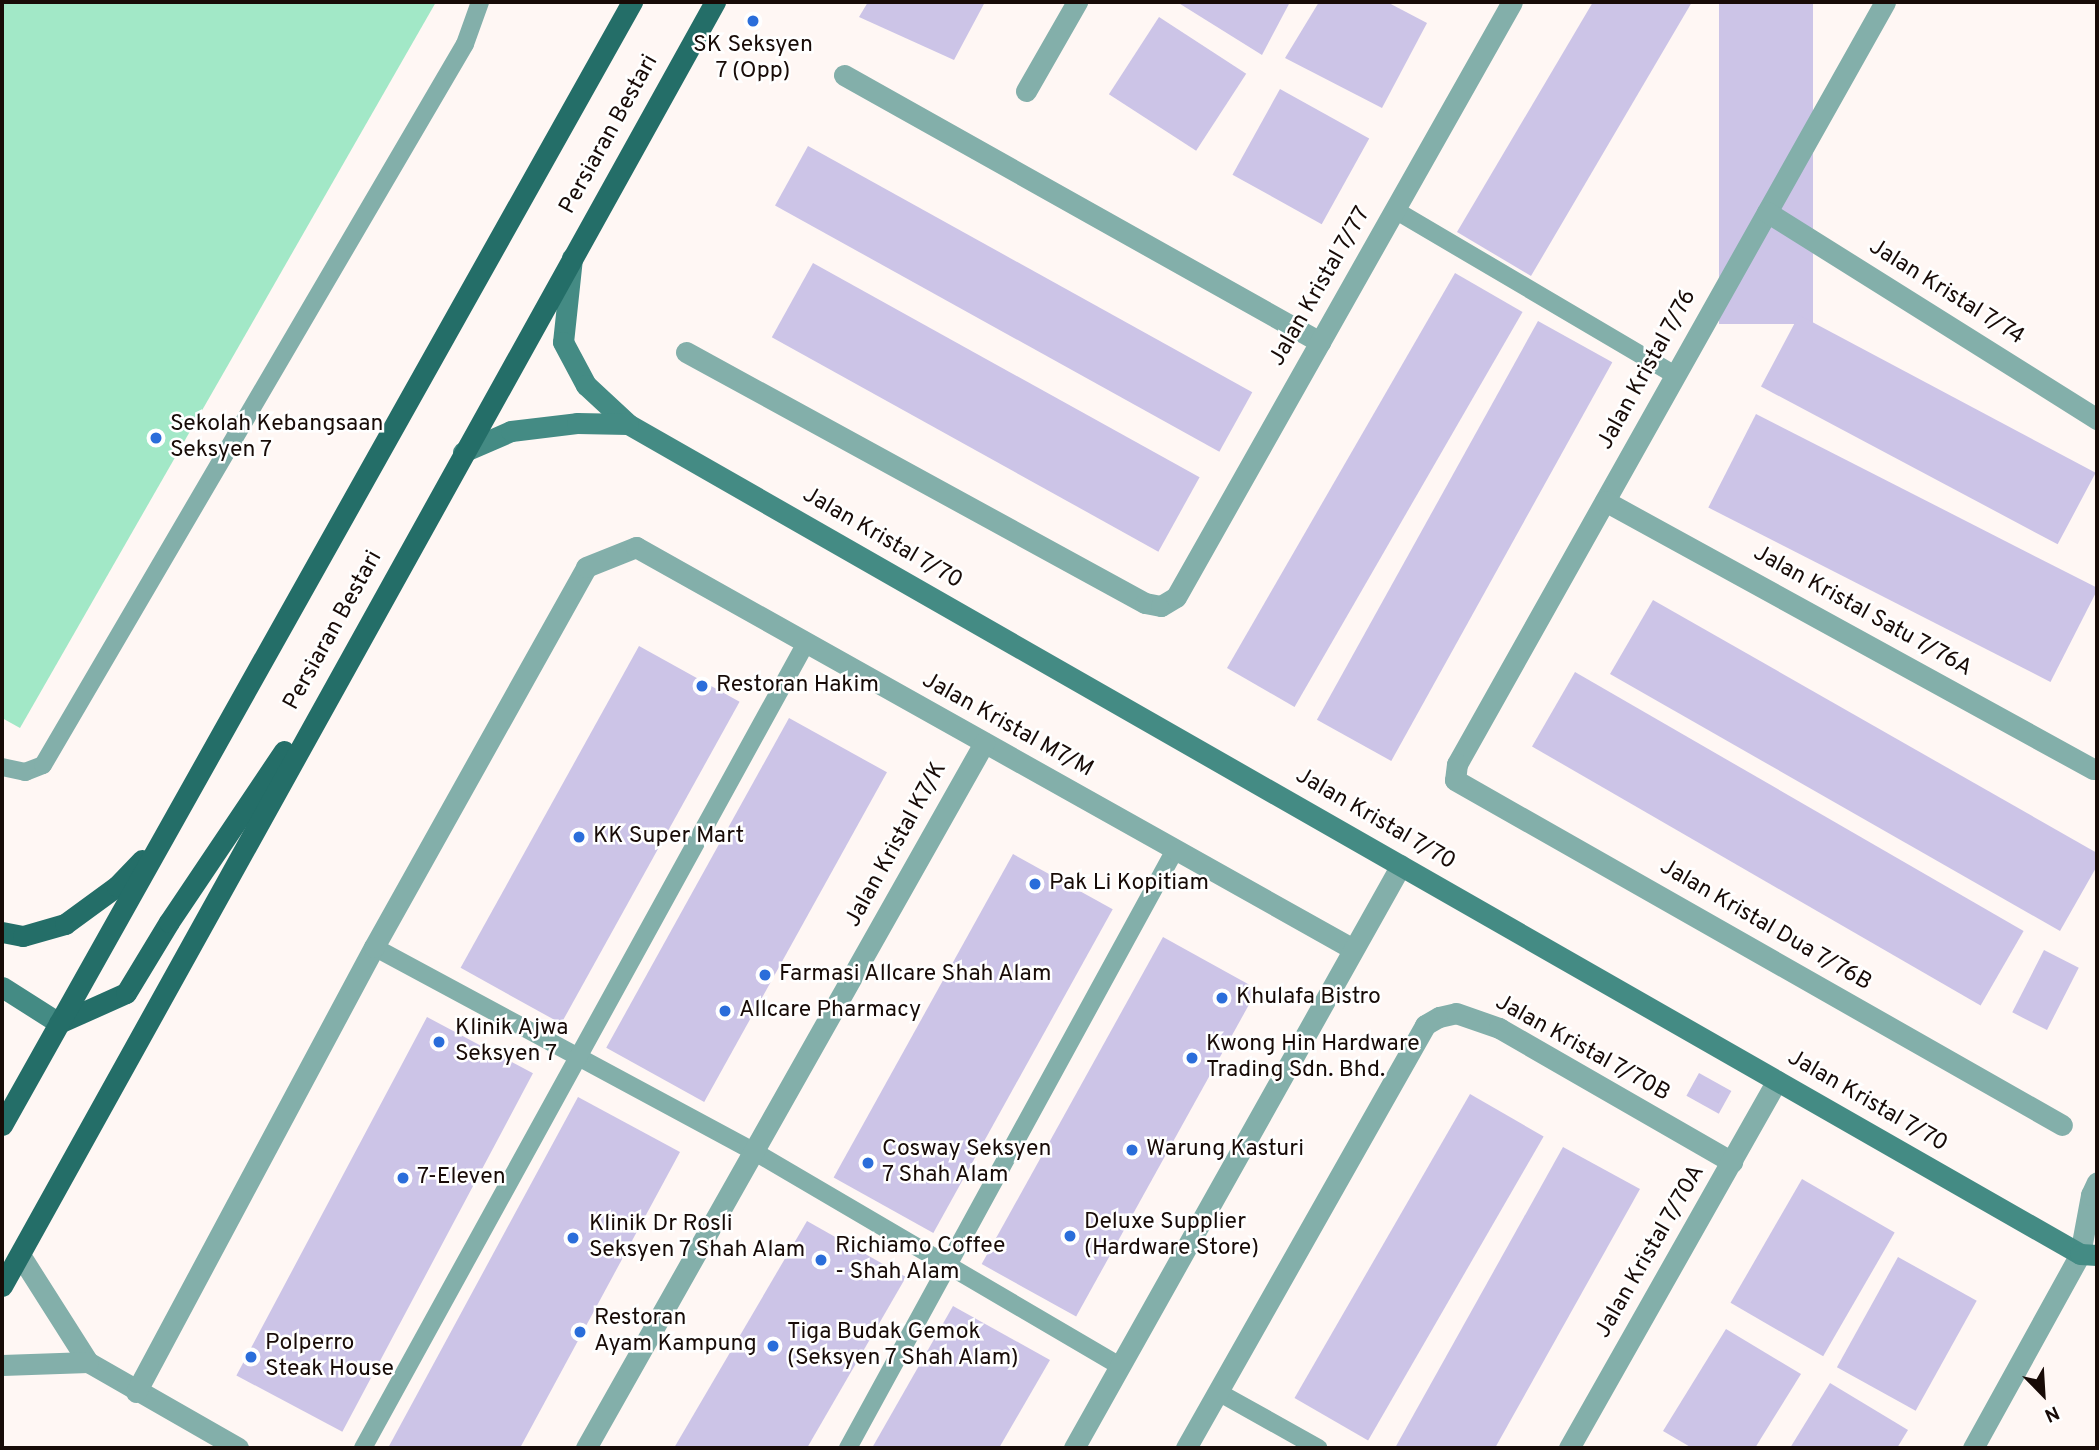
<!DOCTYPE html>
<style>
body{margin:0}
#map{position:relative;width:2099px;height:1450px;overflow:hidden;background:#fff7f4;font-family:Overpass,sans-serif}
div>[style]{position:absolute}
.green>*{inset:0;background:#a2e8c7}
.building>*{inset:0;background:#ccc4e7;transform-origin:0 0}
.lane>*{height:18px;margin:-9px;padding:0 9px;transform-origin:9px;border-radius:9px;background:#83afaa}
.street>*{height:21px;margin:-10.5px;padding:0 10.5px;transform-origin:10.5px;border-radius:10.5px;background:#83afaa}
.secondary>*{height:21px;margin:-10.5px;padding:0 10.5px;transform-origin:10.5px;border-radius:10.5px;background:#448b84}
.primary>*{height:21px;margin:-10.5px;padding:0 10.5px;transform-origin:10.5px;border-radius:10.5px;background:#246e68}
.dots>*{width:19px;height:19px;translate:-50% -50%;box-sizing:border-box;border:4px solid #fff;border-radius:50%}
span{translate:-50% -50%;white-space:nowrap;text-align:center;line-height:1.15;-webkit-text-stroke:5px #fff;paint-order:stroke}
.poi-label{font-size:23px;color:#180b07}
.left{translate:0 -50%;text-align:left}
.street-label{font-size:23px;color:#180b07}
.frame{position:absolute;inset:0;border:4px solid #180b07;pointer-events:none}
.north{position:absolute;left:2008px;top:1359px;width:70px;height:70px;-webkit-text-stroke:5px #fff;paint-order:stroke;rotate:156deg;font-size:19px;font-weight:700;line-height:28px;text-align:center;color:#180b07}
.north::after{content:'';display:block;margin:auto;width:24px;height:32px;background:#180b07;clip-path:polygon(50% 0,100% 100%,50% 72%,0 100%)}
</style>
<div id="map">
<div class="green">
<i style="clip-path:polygon(2px 2px,436px 2px,20px 728px,2px 718px)"></i>
</div>
<div class="building">
<i style="clip-path:polygon(868px 2px,985px 2px,954px 60px,859px 17px)"></i>
<i style="clip-path:polygon(1177px 2px,1290px 2px,1262px 55px)"></i>
<i style="clip-path:polygon(1319px 2px,1387px 2px,1427px 23px,1382px 108px,1285px 58px)"></i>
<i style="clip-path:polygon(1593px 2px,1692px 2px,1531px 276px,1457px 232px)"></i>
<i style="left:1719px;top:2px;width:94px;height:322px"></i>
<i style="left:1159px;top:17px;width:104px;height:92px;rotate:33deg"></i>
<i style="left:1280px;top:89px;width:102px;height:98px;rotate:29deg"></i>
<i style="left:808px;top:146px;width:508px;height:68px;rotate:29deg"></i>
<i style="left:813px;top:263px;width:442px;height:85px;rotate:29deg"></i>
<i style="left:1455px;top:273px;width:78px;height:456px;rotate:30deg"></i>
<i style="left:1799px;top:315px;width:336px;height:81px;rotate:28deg"></i>
<i style="left:1538px;top:321px;width:85px;height:456px;rotate:29deg"></i>
<i style="left:1756px;top:414px;width:384px;height:105px;rotate:27deg"></i>
<i style="clip-path:polygon(1653px 600px,2097px 853px,2097px 866px,2060px 931px,1610px 674px)"></i>
<i style="left:639px;top:646px;width:115px;height:368px;rotate:29deg"></i>
<i style="left:1575px;top:672px;width:518px;height:86px;rotate:30deg"></i>
<i style="left:789px;top:718px;width:112px;height:377px;rotate:29deg"></i>
<i style="left:1013px;top:854px;width:114px;height:370px;rotate:29deg"></i>
<i style="left:1163px;top:937px;width:108px;height:374px;rotate:29deg"></i>
<i style="left:2044px;top:950px;width:39px;height:70px;rotate:27deg"></i>
<i style="left:427px;top:1017px;width:120px;height:406px;rotate:28deg"></i>
<i style="left:1699px;top:1073px;width:37px;height:26px;rotate:29deg"></i>
<i style="left:1470px;top:1094px;width:85px;height:351px;rotate:30deg"></i>
<i style="clip-path:polygon(578px 1097px,680px 1152px,520px 1448px,388px 1448px)"></i>
<i style="clip-path:polygon(1563px 1147px,1640px 1189px,1495px 1448px,1395px 1448px)"></i>
<i style="left:1802px;top:1179px;width:107px;height:143px;rotate:30deg"></i>
<i style="clip-path:polygon(807px 1221px,906px 1277px,807px 1448px,674px 1448px)"></i>
<i style="left:1898px;top:1257px;width:90px;height:126px;rotate:29deg"></i>
<i style="clip-path:polygon(953px 1306px,1050px 1360px,999px 1448px,872px 1448px)"></i>
<i style="clip-path:polygon(1726px 1329px,1801px 1374px,1755px 1448px,1692px 1448px,1663px 1431px)"></i>
<i style="clip-path:polygon(1830px 1383px,1908px 1430px,1897px 1448px,1790px 1448px)"></i>
</div>
<div class="lane">
<i style="left:1395px;top:210px;width:325px;rotate:30.5deg"></i>
<i style="left:2px;top:767px;width:24px;rotate:12deg"></i>
<i style="left:25px;top:772px;width:19px;rotate:-21deg"></i>
<i style="left:43px;top:765px;width:835px;rotate:-59.66deg"></i>
<i style="left:465px;top:44px;width:45px;rotate:-70.3deg"></i>
<i style="left:374px;top:947px;width:433px;rotate:28.3deg"></i>
<i style="left:755px;top:1152px;width:423px;rotate:30.4deg"></i>
<i style="left:1218px;top:1392px;width:115px;rotate:29.2deg"></i>
<i style="left:363px;top:1448px;width:919px;rotate:-61.18deg"></i>
<i style="left:848px;top:1448px;width:682px;rotate:-61.33deg"></i>
</div>
<div class="street">
<i style="left:1885px;top:2px;width:874px;rotate:119.32deg"></i>
<i style="left:1457px;top:764px;width:16px;rotate:97deg"></i>
<i style="left:1455px;top:780px;width:698px;rotate:29.61deg"></i>
<i style="left:844px;top:75px;width:546px;rotate:29.29deg"></i>
<i style="left:1026px;top:91px;width:103px;rotate:-60.2deg"></i>
<i style="left:1767px;top:212px;width:390px;rotate:32.1deg"></i>
<i style="left:686px;top:352px;width:523px;rotate:28.67deg"></i>
<i style="left:1145px;top:603px;width:16px;rotate:11deg"></i>
<i style="left:1161px;top:606px;width:17px;rotate:-31deg"></i>
<i style="left:1176px;top:597px;width:683px;rotate:-60.55deg"></i>
<i style="left:1605px;top:501px;width:557px;rotate:28.77deg"></i>
<i style="left:20px;top:1255px;width:127px;rotate:57.6deg"></i>
<i style="left:88px;top:1362px;width:173px;rotate:29.8deg"></i>
<i style="left:2px;top:1365px;width:86px;rotate:-2deg"></i>
<i style="left:136px;top:1392px;width:505px;rotate:-61.86deg"></i>
<i style="left:374px;top:947px;width:435px;rotate:-60.8deg"></i>
<i style="left:586px;top:567px;width:54px;rotate:-21.8deg"></i>
<i style="left:636px;top:547px;width:822px;rotate:29.28deg"></i>
<i style="left:586px;top:1448px;width:810px;rotate:-60.55deg"></i>
<i style="left:1074px;top:1448px;width:668px;rotate:-60.71deg"></i>
<i style="left:1186px;top:1448px;width:486px;rotate:-60.5deg"></i>
<i style="left:1425px;top:1025px;width:16px;rotate:-30deg"></i>
<i style="left:1439px;top:1017px;width:17px;rotate:-13deg"></i>
<i style="left:1456px;top:1013px;width:46px;rotate:19.2deg"></i>
<i style="left:1499px;top:1028px;width:269px;rotate:29.9deg"></i>
<i style="left:1569px;top:1448px;width:422px;rotate:-60.5deg"></i>
<i style="left:1973px;top:1448px;width:222px;rotate:-61.1deg"></i>
<i style="left:2080px;top:1254px;width:60px;rotate:-79.4deg"></i>
<i style="left:2091px;top:1195px;width:14px;rotate:-65deg"></i>
</div>
<div class="secondary">
<i style="left:572px;top:258px;width:84px;rotate:96.1deg"></i>
<i style="left:563px;top:342px;width:49px;rotate:61.9deg"></i>
<i style="left:586px;top:385px;width:57px;rotate:42.9deg"></i>
<i style="left:628px;top:424px;width:1672px;rotate:29.75deg"></i>
<i style="left:2080px;top:1254px;width:17px;rotate:3deg"></i>
<i style="left:463px;top:452px;width:52px;rotate:-23.6deg"></i>
<i style="left:511px;top:431px;width:66px;rotate:-6.9deg"></i>
<i style="left:577px;top:423px;width:51px;rotate:1.1deg"></i>
<i style="left:2px;top:987px;width:67px;rotate:32.3deg"></i>
</div>
<div class="primary">
<i style="left:2px;top:932px;width:21px;rotate:11deg"></i>
<i style="left:23px;top:936px;width:44px;rotate:-15.9deg"></i>
<i style="left:65px;top:924px;width:64px;rotate:-36.2deg"></i>
<i style="left:117px;top:886px;width:36px;rotate:-46deg"></i>
<i style="left:59px;top:1023px;width:73px;rotate:-24.1deg"></i>
<i style="left:126px;top:993px;width:83px;rotate:-58.8deg"></i>
<i style="left:169px;top:922px;width:206px;rotate:-56.1deg"></i>
<i style="left:2px;top:1125px;width:1288px;rotate:-60.71deg"></i>
<i style="left:2px;top:1286px;width:1469px;rotate:-60.96deg"></i>
</div>
<div class="dots">
<i style="left:753px;top:21px;background:#2a6dda"></i>
<i style="left:156px;top:438px;background:#2a6dda"></i>
<i style="left:702px;top:686px;background:#2a6dda"></i>
<i style="left:579px;top:837px;background:#2a6dda"></i>
<i style="left:1035px;top:884px;background:#2a6dda"></i>
<i style="left:765px;top:975px;background:#2a6dda"></i>
<i style="left:1222px;top:998px;background:#2a6dda"></i>
<i style="left:725px;top:1011px;background:#2a6dda"></i>
<i style="left:439px;top:1042px;background:#2a6dda"></i>
<i style="left:1192px;top:1058px;background:#2a6dda"></i>
<i style="left:1132px;top:1150px;background:#2a6dda"></i>
<i style="left:868px;top:1163px;background:#2a6dda"></i>
<i style="left:403px;top:1178px;background:#2a6dda"></i>
<i style="left:1070px;top:1236px;background:#2a6dda"></i>
<i style="left:573px;top:1238px;background:#2a6dda"></i>
<i style="left:821px;top:1260px;background:#2a6dda"></i>
<i style="left:580px;top:1332px;background:#2a6dda"></i>
<i style="left:773px;top:1346px;background:#2a6dda"></i>
<i style="left:251px;top:1357px;background:#2a6dda"></i>
</div>
<div class="poi-label">
<span style="left:753px;top:59px">SK Seksyen<br>7 (Opp)</span>
<span class="left" style="left:170px;top:438px">Sekolah Kebangsaan<br>Seksyen 7</span>
<span class="left" style="left:716px;top:686px">Restoran Hakim</span>
<span class="left" style="left:593px;top:837px">KK Super Mart</span>
<span class="left" style="left:1049px;top:884px">Pak Li Kopitiam</span>
<span class="left" style="left:779px;top:975px">Farmasi Allcare Shah Alam</span>
<span class="left" style="left:1236px;top:998px">Khulafa Bistro</span>
<span class="left" style="left:739px;top:1011px">Allcare Pharmacy</span>
<span class="left" style="left:455px;top:1042px">Klinik Ajwa<br>Seksyen 7</span>
<span class="left" style="left:1206px;top:1058px">Kwong Hin Hardware<br>Trading Sdn. Bhd.</span>
<span class="left" style="left:882px;top:1163px">Cosway Seksyen<br>7 Shah Alam</span>
<span class="left" style="left:1146px;top:1150px">Warung Kasturi</span>
<span class="left" style="left:417px;top:1178px">7-Eleven</span>
<span class="left" style="left:1084px;top:1236px">Deluxe Supplier<br>(Hardware Store)</span>
<span class="left" style="left:589px;top:1238px">Klinik Dr Rosli<br>Seksyen 7 Shah Alam</span>
<span class="left" style="left:835px;top:1260px">Richiamo Coffee<br>- Shah Alam</span>
<span class="left" style="left:594px;top:1332px">Restoran<br>Ayam Kampung</span>
<span class="left" style="left:787px;top:1346px">Tiga Budak Gemok<br>(Seksyen 7 Shah Alam)</span>
<span class="left" style="left:265px;top:1357px">Polperro<br>Steak House</span>
</div>
<div class="street-label">
<span style="left:610px;top:135px;rotate:-61deg">Persiaran Bestari</span>
<span style="left:1321px;top:287px;rotate:-60deg">Jalan Kristal 7/77</span>
<span style="left:1946px;top:293px;rotate:32deg">Jalan Kristal 7/74</span>
<span style="left:1648px;top:370px;rotate:-61deg">Jalan Kristal 7/76</span>
<span style="left:882px;top:539px;rotate:30deg">Jalan Kristal 7/70</span>
<span style="left:1862px;top:612px;rotate:29deg">Jalan Kristal Satu 7/76A</span>
<span style="left:334px;top:631px;rotate:-61deg">Persiaran Bestari</span>
<span style="left:1007px;top:726px;rotate:29deg">Jalan Kristal M7/M</span>
<span style="left:1375px;top:820px;rotate:30deg">Jalan Kristal 7/70</span>
<span style="left:897px;top:845px;rotate:-61deg">Jalan Kristal K7/K</span>
<span style="left:1765px;top:926px;rotate:30deg">Jalan Kristal Dua 7/76B</span>
<span style="left:1582px;top:1049px;rotate:29deg">Jalan Kristal 7/70B</span>
<span style="left:1867px;top:1102px;rotate:30deg">Jalan Kristal 7/70</span>
<span style="left:1651px;top:1252px;rotate:-60deg">Jalan Kristal 7/70A</span>
</div>
<div class="frame"></div>
<div class="north">N</div>
</div>
